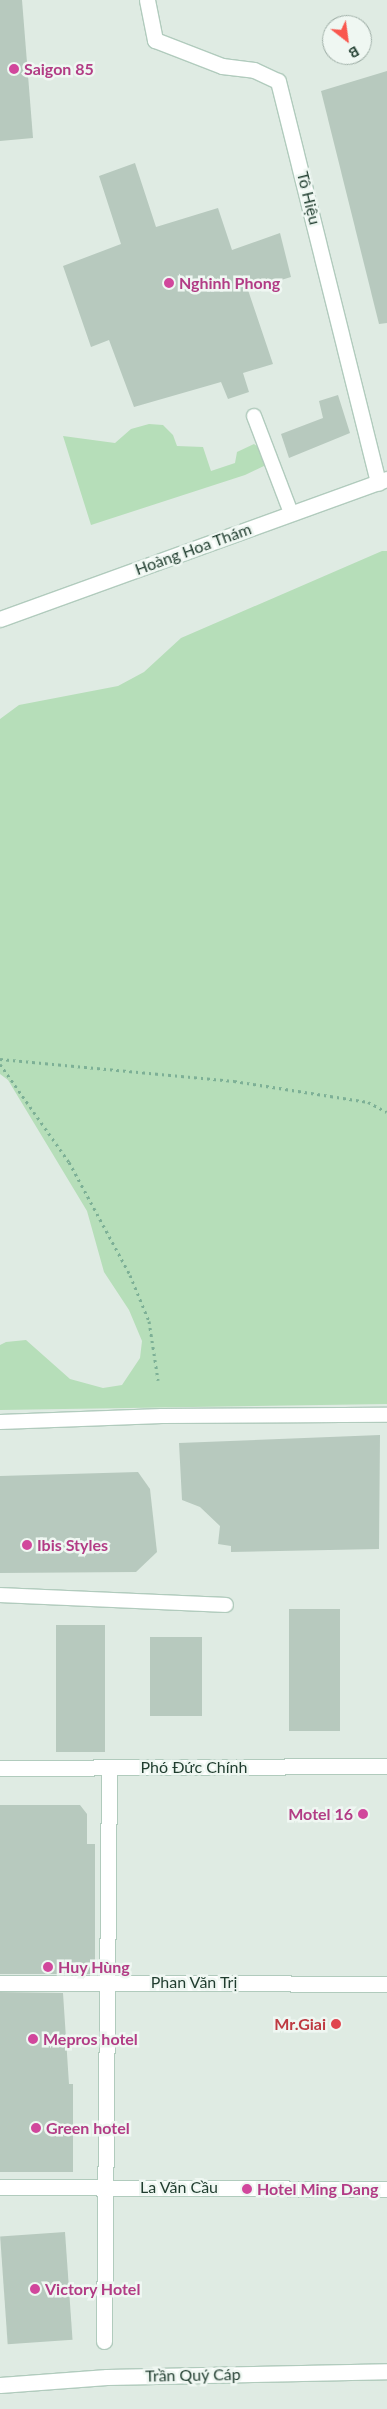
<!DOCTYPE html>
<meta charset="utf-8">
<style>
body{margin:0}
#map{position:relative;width:387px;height:2409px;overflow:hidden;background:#dfebe3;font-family:Lato,sans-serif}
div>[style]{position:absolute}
.green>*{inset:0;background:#b6deb9}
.building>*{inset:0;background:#b7c9be;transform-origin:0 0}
.path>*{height:3px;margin-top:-1.5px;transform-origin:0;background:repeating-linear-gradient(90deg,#7db096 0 2.5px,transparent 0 6.5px)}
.roads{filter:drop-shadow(1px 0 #b1cbbd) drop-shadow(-1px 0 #b1cbbd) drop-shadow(0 1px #b1cbbd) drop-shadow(0 -1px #b1cbbd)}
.lane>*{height:14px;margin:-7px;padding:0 7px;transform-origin:7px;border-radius:7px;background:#fff}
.street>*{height:15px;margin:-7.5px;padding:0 7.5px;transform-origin:7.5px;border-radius:7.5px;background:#fff}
.secondary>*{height:15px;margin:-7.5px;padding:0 7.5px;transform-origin:7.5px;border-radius:7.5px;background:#fff}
.dots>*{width:14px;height:14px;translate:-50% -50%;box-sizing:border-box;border:2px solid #eff7f2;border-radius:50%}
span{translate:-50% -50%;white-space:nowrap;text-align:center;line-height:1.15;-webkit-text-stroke:5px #eff7f2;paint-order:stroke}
.hotel-label{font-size:16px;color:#b23c85;font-weight:700}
.left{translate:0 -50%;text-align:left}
.right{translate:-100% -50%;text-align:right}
.street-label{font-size:16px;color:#1f3c2e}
.health-label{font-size:16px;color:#be3a42;font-weight:700}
.north{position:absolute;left:322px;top:15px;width:50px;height:50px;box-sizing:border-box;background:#eff7f2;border:1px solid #9caca4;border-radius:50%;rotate:150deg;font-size:14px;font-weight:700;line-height:20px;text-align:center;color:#1f3c2e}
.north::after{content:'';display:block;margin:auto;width:18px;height:22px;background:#f9574e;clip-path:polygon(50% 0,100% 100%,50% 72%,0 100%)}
</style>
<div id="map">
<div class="green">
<i style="clip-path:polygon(149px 424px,163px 425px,173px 435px,177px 446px,203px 447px,211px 471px,235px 463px,237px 452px,254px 444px,266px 453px,266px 465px,245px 475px,91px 525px,63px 436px,115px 443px,131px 429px)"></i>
<i style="clip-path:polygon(382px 551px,387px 551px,387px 1404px,0 1410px,0 1345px,6px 1342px,26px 1340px,70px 1379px,103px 1388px,122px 1385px,140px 1358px,142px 1341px,129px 1310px,104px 1272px,87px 1211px,8px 1080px,0 1074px,0 719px,19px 705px,118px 686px,144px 672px,181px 638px)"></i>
</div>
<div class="building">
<i style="clip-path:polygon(0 0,22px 0,33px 138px,0 141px)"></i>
<i style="clip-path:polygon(387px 71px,387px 323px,379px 324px,321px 91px)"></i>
<i style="clip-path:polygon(135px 163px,156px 227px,218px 208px,232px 250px,280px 233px,291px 277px,248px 290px,273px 364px,243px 373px,249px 392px,228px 399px,221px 382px,134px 407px,109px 340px,91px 347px,63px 266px,121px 244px,99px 176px)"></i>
<i style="clip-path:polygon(338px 395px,350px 433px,289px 458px,281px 434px,323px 418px,319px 401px)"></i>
<i style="clip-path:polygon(380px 1435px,379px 1549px,231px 1552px,231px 1546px,218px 1544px,220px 1526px,200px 1507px,182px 1500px,179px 1443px)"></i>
<i style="clip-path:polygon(138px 1472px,150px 1489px,157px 1552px,136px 1572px,0 1573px,0 1476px)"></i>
<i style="left:289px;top:1609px;width:51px;height:122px"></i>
<i style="left:105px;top:1625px;width:127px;height:49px;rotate:90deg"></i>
<i style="left:202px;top:1637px;width:79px;height:52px;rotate:90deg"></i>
<i style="clip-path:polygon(0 1805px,80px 1805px,87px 1814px,87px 1844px,95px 1844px,95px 1974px,0 1974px)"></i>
<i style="clip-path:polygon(0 1992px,63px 1993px,69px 2084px,73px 2084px,73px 2172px,0 2172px)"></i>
<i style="left:65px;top:2232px;width:108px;height:65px;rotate:86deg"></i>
</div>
<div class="path">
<i style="left:0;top:1059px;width:235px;rotate:5.4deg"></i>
<i style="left:234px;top:1081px;width:136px;rotate:8.9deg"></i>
<i style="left:368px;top:1102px;width:21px;rotate:28deg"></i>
<i style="left:0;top:1064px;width:120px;rotate:54.9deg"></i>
<i style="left:69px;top:1162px;width:128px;rotate:61.6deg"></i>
<i style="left:130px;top:1275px;width:50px;rotate:67.6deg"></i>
<i style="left:149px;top:1321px;width:60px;rotate:81.3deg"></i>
</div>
<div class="roads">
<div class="lane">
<i style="left:254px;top:416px;width:104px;rotate:69.1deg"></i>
<i style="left:0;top:1422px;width:162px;rotate:-2.1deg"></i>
<i style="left:162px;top:1416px;width:225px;rotate:-0.3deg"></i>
<i style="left:0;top:1595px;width:226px;rotate:2.5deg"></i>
</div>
<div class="street">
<i style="left:147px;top:0;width:41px;rotate:78.7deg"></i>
<i style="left:155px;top:40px;width:72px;rotate:21.2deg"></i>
<i style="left:222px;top:66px;width:32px;rotate:7deg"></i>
<i style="left:254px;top:70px;width:26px;rotate:25deg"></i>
<i style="left:278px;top:81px;width:414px;rotate:76deg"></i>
<i style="left:0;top:1768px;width:387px;rotate:-0.3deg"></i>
<i style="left:0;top:1983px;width:387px;rotate:0.1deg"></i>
<i style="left:0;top:2187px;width:387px;rotate:0.3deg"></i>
<i style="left:104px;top:2341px;width:574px;rotate:-89.5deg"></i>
<i style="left:0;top:2385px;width:107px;rotate:-4.3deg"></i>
<i style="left:107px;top:2377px;width:280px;rotate:-1.2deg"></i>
</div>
<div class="secondary">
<i style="left:0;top:619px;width:412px;rotate:-19.9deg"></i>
</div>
</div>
<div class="dots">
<i style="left:14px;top:69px;background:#d1479c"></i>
<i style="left:169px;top:283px;background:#d1479c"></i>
<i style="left:27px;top:1545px;background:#d1479c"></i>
<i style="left:363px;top:1814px;background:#d1479c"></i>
<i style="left:48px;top:1967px;background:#d1479c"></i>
<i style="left:336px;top:2024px;background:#e0444e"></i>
<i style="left:33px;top:2039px;background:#d1479c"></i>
<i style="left:36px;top:2128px;background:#d1479c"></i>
<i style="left:247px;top:2189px;background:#d1479c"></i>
<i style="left:35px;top:2289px;background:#d1479c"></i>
</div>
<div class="hotel-label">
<span class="left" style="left:24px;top:69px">Saigon 85</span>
<span class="left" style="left:179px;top:283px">Nghinh Phong</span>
<span class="left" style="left:37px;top:1545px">Ibis Styles</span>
<span class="right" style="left:353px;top:1814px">Motel 16</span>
<span class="left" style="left:58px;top:1967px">Huy Hùng</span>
<span class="left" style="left:43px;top:2039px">Mepros hotel</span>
<span class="left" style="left:46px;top:2128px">Green hotel</span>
<span class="left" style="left:257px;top:2189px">Hotel Ming Dang</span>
<span class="left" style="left:45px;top:2289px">Victory Hotel</span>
</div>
<div class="street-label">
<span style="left:309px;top:198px;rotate:76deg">Tô Hiệu</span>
<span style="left:193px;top:549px;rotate:-20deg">Hoàng Hoa Thám</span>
<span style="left:194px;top:1767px">Phó Đức Chính</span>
<span style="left:194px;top:1982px">Phan Văn Trị</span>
<span style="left:179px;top:2187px">La Văn Cầu</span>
<span style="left:193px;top:2375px;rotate:-1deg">Trần Quý Cáp</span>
</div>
<div class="health-label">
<span class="right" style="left:326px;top:2024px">Mr.Giai</span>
</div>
<div class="north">B</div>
</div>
